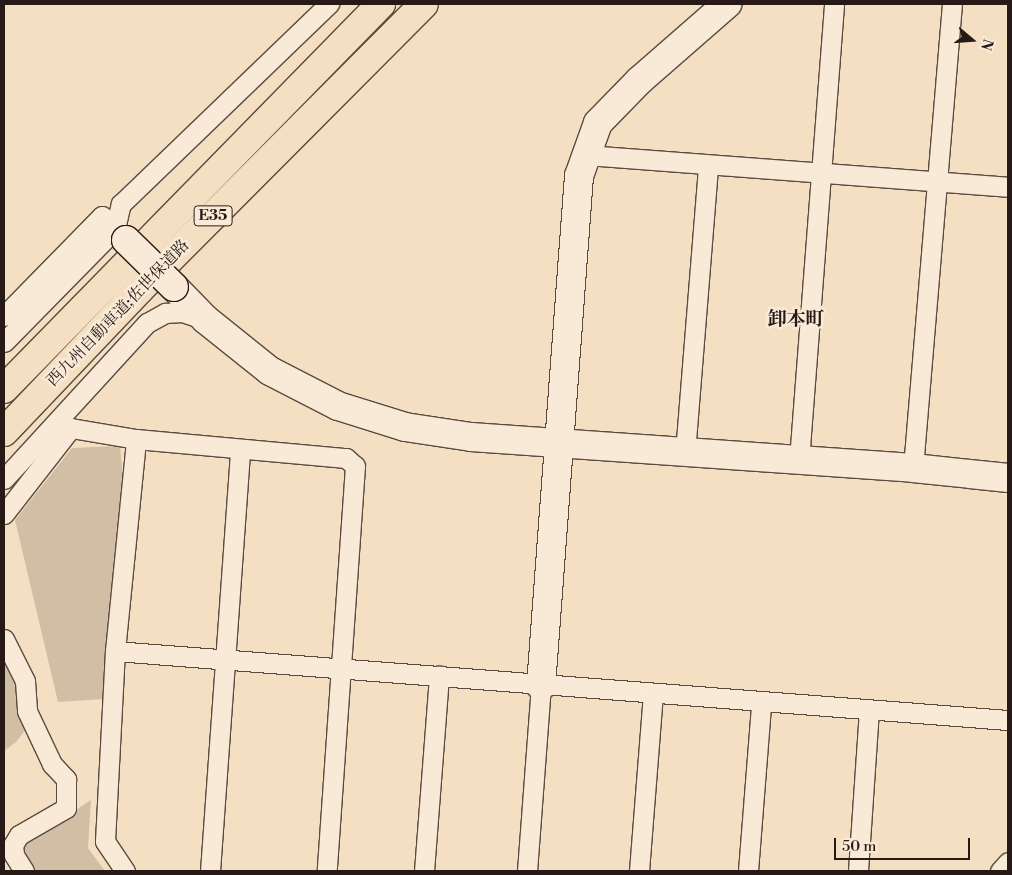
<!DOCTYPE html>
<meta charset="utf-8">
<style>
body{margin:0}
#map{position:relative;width:1012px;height:875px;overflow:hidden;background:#f5dfc2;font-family:"Libre Bodoni","Noto Serif JP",serif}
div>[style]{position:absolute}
.green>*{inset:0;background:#d2bea5}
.roads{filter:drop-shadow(1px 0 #5a4b41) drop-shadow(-1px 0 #5a4b41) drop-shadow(0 1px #5a4b41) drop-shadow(0 -1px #5a4b41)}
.street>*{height:19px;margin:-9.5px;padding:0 9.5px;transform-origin:9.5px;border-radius:9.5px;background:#f8ead7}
.secondary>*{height:28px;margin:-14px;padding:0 14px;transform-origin:14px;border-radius:14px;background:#f8ead7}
.highway>*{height:28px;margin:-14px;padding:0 14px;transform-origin:14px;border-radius:14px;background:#f5dfc2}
.bridges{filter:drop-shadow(1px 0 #271a16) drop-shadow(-1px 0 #271a16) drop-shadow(0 1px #271a16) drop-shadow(0 -1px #271a16)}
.secondary-bridge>*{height:28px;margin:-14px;padding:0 14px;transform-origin:14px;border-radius:14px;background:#f8ead7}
span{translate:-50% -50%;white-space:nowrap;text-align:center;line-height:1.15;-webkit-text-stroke:5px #f8ead7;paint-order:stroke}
.shield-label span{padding:1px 4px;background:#f8ead7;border:1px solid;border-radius:4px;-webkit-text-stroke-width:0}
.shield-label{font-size:15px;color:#271a16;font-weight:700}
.street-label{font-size:16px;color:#271a16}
.quarter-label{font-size:19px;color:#271a16;font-weight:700}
.frame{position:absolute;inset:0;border:5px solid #271a16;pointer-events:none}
.north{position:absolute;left:947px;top:15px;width:50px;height:50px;-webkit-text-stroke:4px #f8ead7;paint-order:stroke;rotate:108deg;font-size:14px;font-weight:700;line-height:20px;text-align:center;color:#271a16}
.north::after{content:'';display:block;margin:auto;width:18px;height:22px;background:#271a16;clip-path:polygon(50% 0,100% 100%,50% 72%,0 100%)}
.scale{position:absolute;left:834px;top:838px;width:136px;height:22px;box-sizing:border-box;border:2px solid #271a16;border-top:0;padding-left:6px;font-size:15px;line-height:18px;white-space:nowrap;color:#271a16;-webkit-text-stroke:4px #f8ead7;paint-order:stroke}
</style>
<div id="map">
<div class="green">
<i style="clip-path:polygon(120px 446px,123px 479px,104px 699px,58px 702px,15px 520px,72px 448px)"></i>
<i style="clip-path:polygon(4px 645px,36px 697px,33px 720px,16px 742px,4px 751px)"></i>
<i style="clip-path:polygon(91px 800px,88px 848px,105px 871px,35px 871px,21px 846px)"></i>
</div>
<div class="roads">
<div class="street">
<i style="left:586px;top:155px;width:423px;rotate:4.3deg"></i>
<i style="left:4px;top:316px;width:140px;rotate:-45.6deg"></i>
<i style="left:102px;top:216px;width:18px;rotate:45deg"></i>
<i style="left:4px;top:342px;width:158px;rotate:-45.5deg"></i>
<i style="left:115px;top:229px;width:26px;rotate:-77deg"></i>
<i style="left:121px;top:204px;width:289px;rotate:-43.9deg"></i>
<i style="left:685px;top:453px;width:289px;rotate:-85.4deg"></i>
<i style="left:799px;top:460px;width:457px;rotate:-85.6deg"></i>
<i style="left:913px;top:468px;width:466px;rotate:-85.2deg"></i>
<i style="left:4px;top:479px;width:212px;rotate:-47.5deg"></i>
<i style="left:147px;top:323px;width:21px;rotate:-29deg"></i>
<i style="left:165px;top:313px;width:17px;rotate:-3deg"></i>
<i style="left:182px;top:312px;width:23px;rotate:18deg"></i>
<i style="left:4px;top:514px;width:109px;rotate:-52.1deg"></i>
<i style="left:71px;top:428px;width:66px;rotate:9.6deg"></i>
<i style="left:4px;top:639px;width:47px;rotate:63.4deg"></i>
<i style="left:25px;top:681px;width:30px;rotate:86deg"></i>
<i style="left:27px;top:711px;width:59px;rotate:64.7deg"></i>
<i style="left:52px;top:764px;width:21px;rotate:47deg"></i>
<i style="left:66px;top:779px;width:29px;rotate:90deg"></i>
<i style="left:66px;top:808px;width:54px;rotate:150.1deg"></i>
<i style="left:19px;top:835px;width:12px;rotate:121deg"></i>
<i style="left:13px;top:845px;width:10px;rotate:84deg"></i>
<i style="left:14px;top:855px;width:19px;rotate:58deg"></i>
<i style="left:115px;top:651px;width:896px;rotate:4.42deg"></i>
<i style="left:125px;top:871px;width:36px;rotate:-124deg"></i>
<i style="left:105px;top:841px;width:190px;rotate:-87deg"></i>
<i style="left:115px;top:651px;width:213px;rotate:-84.3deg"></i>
<i style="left:136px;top:439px;width:211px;rotate:5.2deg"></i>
<i style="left:346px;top:458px;width:12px;rotate:42deg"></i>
<i style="left:355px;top:466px;width:406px;rotate:94deg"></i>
<i style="left:210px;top:871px;width:422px;rotate:-85.9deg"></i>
<i style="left:424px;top:871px;width:196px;rotate:-85.6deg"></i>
<i style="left:527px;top:871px;width:186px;rotate:-85.7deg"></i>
<i style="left:639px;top:871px;width:177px;rotate:-85.5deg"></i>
<i style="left:748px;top:871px;width:168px;rotate:-85.5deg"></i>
<i style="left:858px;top:871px;width:160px;rotate:-86.1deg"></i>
<i style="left:1000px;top:871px;width:12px;rotate:-48deg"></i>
</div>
<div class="secondary">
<i style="left:174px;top:287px;width:45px;rotate:45.9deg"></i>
<i style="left:205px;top:319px;width:83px;rotate:38.7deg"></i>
<i style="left:270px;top:371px;width:76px;rotate:27.2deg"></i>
<i style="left:338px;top:406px;width:70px;rotate:17.4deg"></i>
<i style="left:405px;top:427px;width:67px;rotate:8.6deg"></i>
<i style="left:471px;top:437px;width:443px;rotate:4deg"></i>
<i style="left:913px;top:468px;width:96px;rotate:6deg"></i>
<i style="left:541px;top:686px;width:511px;rotate:-85.74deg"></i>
<i style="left:579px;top:176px;width:56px;rotate:-70.3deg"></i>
<i style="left:598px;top:123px;width:60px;rotate:-45.7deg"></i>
<i style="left:640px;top:80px;width:116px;rotate:-41.1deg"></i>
</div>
<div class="highway">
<i style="left:4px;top:389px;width:539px;rotate:-45.6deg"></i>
<i style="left:4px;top:432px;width:197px;rotate:-46.4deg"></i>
<i style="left:140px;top:289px;width:402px;rotate:-45.1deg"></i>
</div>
</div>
<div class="bridges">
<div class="secondary-bridge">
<i style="left:126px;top:240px;width:67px;rotate:44.4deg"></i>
</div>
</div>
<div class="shield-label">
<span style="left:213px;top:216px">E35</span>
</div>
<div class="street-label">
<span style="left:118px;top:313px;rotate:-46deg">西九州自動車道;佐世保道路</span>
</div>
<div class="quarter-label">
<span style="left:796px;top:320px">卸本町</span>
</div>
<div class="frame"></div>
<div class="north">N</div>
<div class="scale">50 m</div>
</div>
